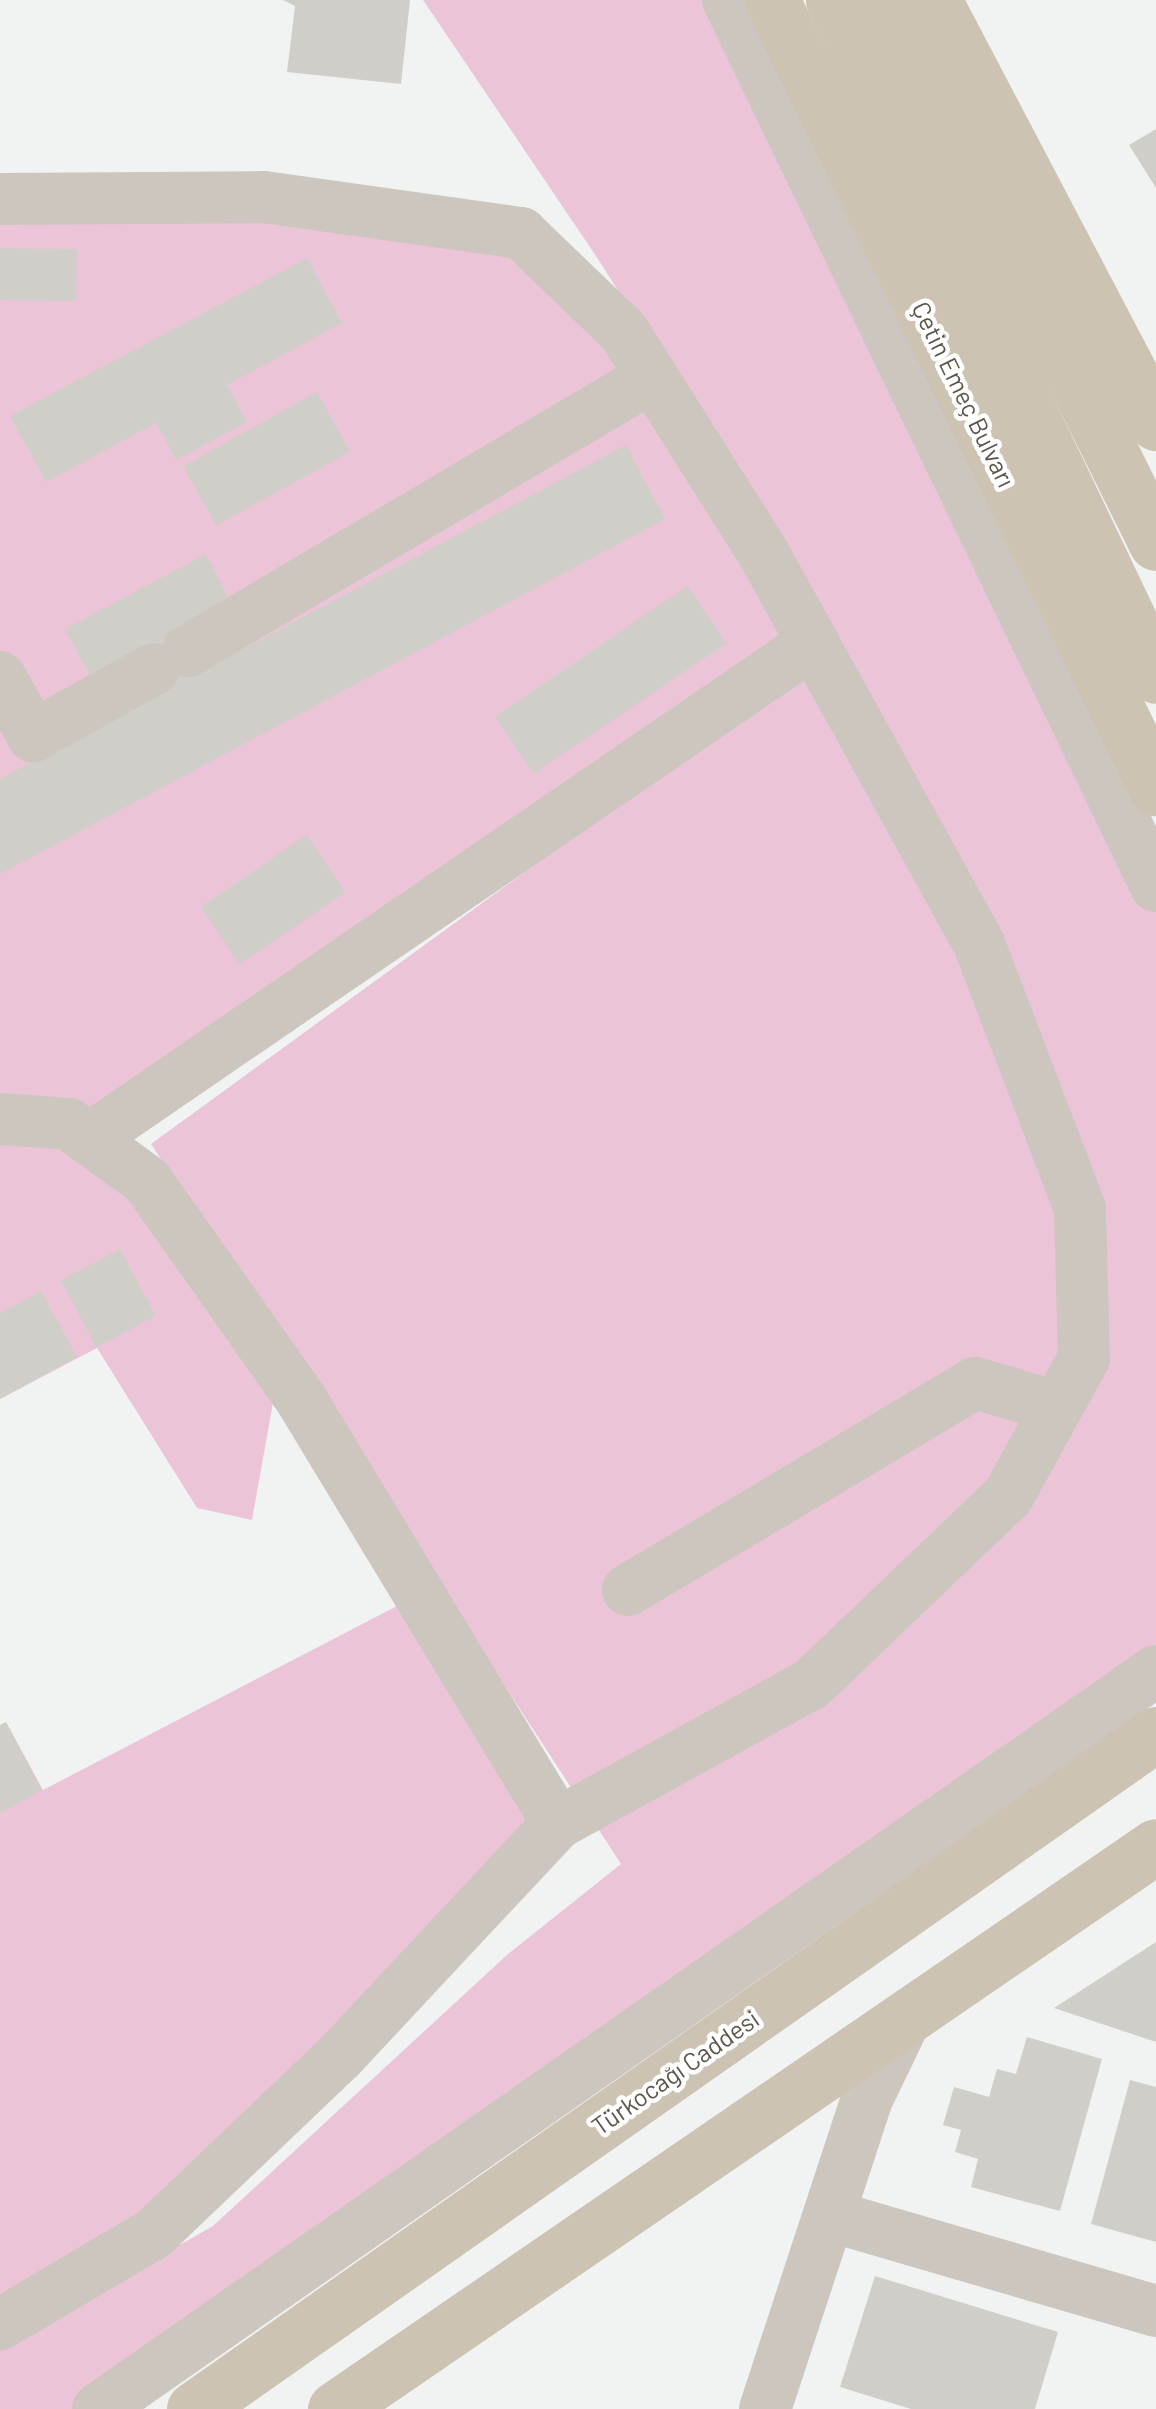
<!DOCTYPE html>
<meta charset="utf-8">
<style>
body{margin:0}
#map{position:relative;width:1156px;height:2409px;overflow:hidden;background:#f1f3f3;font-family:Barlow,sans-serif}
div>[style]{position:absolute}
.green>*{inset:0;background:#ecc4d7}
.building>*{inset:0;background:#d0cec8;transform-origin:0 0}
.minor>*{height:52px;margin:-26px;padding:0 26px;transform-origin:26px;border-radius:26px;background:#ccc6be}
.major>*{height:55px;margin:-27.5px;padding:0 27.5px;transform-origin:27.5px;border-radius:27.5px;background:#ccc3b3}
span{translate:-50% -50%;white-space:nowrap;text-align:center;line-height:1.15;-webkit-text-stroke:9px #fff;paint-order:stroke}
.street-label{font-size:25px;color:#5c554a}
</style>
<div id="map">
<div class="green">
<i style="clip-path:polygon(423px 0,728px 0,1156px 886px,1156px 1671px,98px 2409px,0 2409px,0 2347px,213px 2226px,508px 1954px,621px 1864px,151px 1144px,841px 642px,598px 259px)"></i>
<i style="clip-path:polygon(0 199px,521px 233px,813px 643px,90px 1138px,279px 1369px,252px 1520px,197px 1508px,97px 1348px,0 1399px)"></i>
<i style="clip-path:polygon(420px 1594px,558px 1823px,338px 2058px,0 2324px,0 1725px,6px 1722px,43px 1790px)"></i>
</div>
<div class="building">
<i style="clip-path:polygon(283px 0,410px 0,401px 84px,287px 72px,295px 6px)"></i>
<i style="clip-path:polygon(1156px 129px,1156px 188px,1129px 145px)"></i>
<i style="left:0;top:248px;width:77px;height:52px;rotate:1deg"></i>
<i style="clip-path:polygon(307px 258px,342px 323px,227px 385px,247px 422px,176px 460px,156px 423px,46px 482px,10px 416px)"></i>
<i style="left:317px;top:392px;width:68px;height:153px;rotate:61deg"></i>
<i style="clip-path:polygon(626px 445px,665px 519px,0 874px,0 779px,166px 690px,91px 678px,65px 629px,206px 554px,231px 603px,200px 672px)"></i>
<i style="left:688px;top:586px;width:69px;height:233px;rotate:56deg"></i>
<i style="left:307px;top:835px;width:69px;height:128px;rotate:56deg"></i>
<i style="left:120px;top:1249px;width:76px;height:67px;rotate:62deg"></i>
<i style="clip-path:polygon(41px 1291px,77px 1357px,0 1399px,0 1313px)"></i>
<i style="clip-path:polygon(6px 1722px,42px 1790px,0 1813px,0 1725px)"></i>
<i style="clip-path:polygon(1156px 1942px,1156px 2042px,1054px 2008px)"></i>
<i style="clip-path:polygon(1027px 2037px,1102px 2059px,1060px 2211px,971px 2187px,978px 2159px,955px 2152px,961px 2130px,943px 2125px,954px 2087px,989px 2097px,997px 2069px,1016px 2074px)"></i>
<i style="clip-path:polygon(1130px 2080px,1156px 2087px,1156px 2242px,1091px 2224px)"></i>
<i style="clip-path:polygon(875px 2276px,1058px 2332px,1035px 2409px,911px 2409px,840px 2387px)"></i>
</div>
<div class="minor">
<i style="left:728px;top:0;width:984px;rotate:64.22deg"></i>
<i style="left:0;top:199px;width:264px;rotate:-0.4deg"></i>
<i style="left:264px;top:197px;width:260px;rotate:8deg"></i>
<i style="left:521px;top:233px;width:141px;rotate:43.9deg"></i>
<i style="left:623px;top:331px;width:266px;rotate:57.7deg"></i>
<i style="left:765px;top:556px;width:443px;rotate:61.1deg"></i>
<i style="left:979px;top:944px;width:284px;rotate:69.1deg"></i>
<i style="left:1080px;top:1209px;width:149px;rotate:88.5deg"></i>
<i style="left:1084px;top:1358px;width:158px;rotate:118.8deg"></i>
<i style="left:1008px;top:1496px;width:272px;rotate:136.3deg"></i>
<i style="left:811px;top:1684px;width:289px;rotate:151.2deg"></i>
<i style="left:558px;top:1823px;width:322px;rotate:133.1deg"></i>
<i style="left:338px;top:2058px;width:255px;rotate:136.4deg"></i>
<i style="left:153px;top:2234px;width:178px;rotate:149.5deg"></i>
<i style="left:188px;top:651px;width:539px;rotate:-30.56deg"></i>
<i style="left:0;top:677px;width:68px;rotate:60.8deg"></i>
<i style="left:33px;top:736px;width:138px;rotate:-29deg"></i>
<i style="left:0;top:1119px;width:69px;rotate:4.1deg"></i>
<i style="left:69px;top:1124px;width:97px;rotate:36.2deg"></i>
<i style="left:147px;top:1181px;width:269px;rotate:54.8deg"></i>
<i style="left:302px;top:1401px;width:494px;rotate:58.8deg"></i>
<i style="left:89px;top:1139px;width:878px;rotate:-34.41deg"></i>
<i style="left:628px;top:1590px;width:404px;rotate:-30.8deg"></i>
<i style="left:975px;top:1383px;width:85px;rotate:16.3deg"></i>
<i style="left:831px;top:2216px;width:339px;rotate:16.3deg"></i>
<i style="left:98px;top:2409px;width:1290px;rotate:-34.9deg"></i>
<i style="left:765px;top:2409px;width:324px;rotate:-71.8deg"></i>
<i style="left:866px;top:2101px;width:85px;rotate:-64.3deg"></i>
</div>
<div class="major">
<i style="left:772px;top:0;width:877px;rotate:64.02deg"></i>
<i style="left:833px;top:0;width:749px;rotate:64.46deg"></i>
<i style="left:887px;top:0;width:606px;rotate:63.65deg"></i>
<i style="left:934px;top:0;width:478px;rotate:62.3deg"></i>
<i style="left:194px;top:2409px;width:1175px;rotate:-35.06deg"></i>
<i style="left:335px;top:2409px;width:995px;rotate:-34.44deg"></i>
</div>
<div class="street-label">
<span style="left:964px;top:394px;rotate:64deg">Çetin Emeç Bulvarı</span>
<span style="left:675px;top:2072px;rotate:-35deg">Türkocağı Caddesi</span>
</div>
</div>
